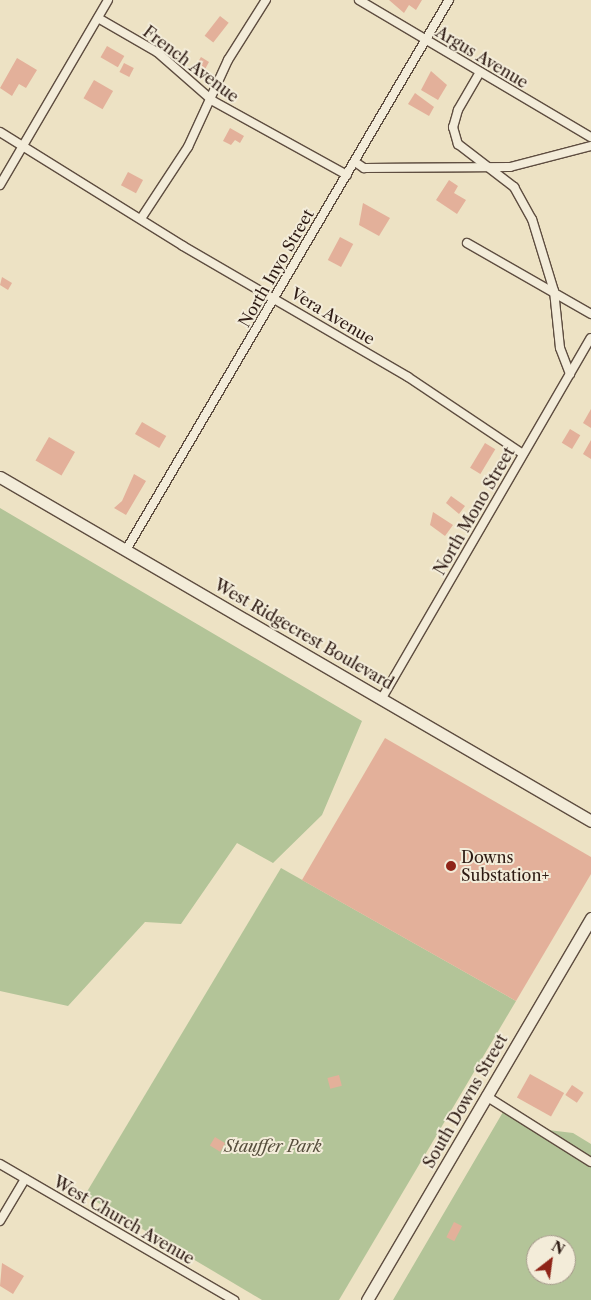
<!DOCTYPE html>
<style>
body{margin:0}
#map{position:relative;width:591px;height:1300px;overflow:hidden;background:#ede2c4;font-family:"Libre Caslon Text",serif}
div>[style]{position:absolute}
.green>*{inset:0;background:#b3c498}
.building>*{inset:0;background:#e3b09a;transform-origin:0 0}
.roads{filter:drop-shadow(1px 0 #5e4d40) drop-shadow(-1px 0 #5e4d40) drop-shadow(0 1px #5e4d40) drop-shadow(0 -1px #5e4d40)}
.street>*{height:8px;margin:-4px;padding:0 4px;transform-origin:4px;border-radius:4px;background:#f3ecd9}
.secondary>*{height:11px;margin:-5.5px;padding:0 5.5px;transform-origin:5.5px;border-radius:5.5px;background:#f3ecd9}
.dots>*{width:14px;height:14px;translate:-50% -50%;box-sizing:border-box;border:2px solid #f3ecd9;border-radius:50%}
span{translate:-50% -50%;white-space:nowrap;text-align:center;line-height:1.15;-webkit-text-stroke:4px #f3ecd9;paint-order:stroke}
.street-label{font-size:16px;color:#2e1b14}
.poi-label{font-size:16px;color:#2e1b14}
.left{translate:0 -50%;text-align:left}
.park-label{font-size:16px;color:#564e3c;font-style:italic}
.north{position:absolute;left:526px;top:1235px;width:50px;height:50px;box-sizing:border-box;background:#f3ecd9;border:1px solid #a4988a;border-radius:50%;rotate:30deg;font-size:14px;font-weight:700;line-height:20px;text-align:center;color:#2e1b14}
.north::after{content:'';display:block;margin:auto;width:18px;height:22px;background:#8f2418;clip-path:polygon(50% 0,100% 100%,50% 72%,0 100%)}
</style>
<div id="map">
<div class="green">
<i style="clip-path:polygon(0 508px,362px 721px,322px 815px,273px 863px,237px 843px,181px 924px,145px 922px,68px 1006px,0 991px)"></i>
<i style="clip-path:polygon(281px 868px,516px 1001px,339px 1300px,262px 1300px,85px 1195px)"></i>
<i style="clip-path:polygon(evenodd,503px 1112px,540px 1129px,573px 1133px,591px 1144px,591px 1300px,393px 1300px,503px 1112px,536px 1245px,566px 1245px,566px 1275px,536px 1275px,536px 1245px)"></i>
</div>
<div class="building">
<i style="clip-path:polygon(389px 0,422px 0,416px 10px,409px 5px,404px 13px)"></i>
<i style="left:220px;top:16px;width:11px;height:25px;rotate:38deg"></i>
<i style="left:107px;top:46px;width:20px;height:13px;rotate:30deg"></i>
<i style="clip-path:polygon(201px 57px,209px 62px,204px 71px,195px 67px)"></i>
<i style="clip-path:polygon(17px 58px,37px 70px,26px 88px,19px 84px,12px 96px,0 88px)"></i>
<i style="left:124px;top:63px;width:11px;height:10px;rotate:27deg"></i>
<i style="clip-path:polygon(431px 71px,447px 85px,438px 100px,421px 90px)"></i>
<i style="left:94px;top:80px;width:22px;height:21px;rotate:30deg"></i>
<i style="clip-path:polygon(415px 93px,434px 107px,429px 116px,408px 104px)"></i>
<i style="clip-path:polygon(230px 128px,244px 136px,240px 143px,235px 140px,231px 145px,223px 141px)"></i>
<i style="left:128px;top:172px;width:17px;height:15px;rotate:28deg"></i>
<i style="clip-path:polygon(449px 180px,458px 186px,454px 193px,466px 200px,457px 214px,436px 200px)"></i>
<i style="clip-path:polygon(363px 203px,390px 218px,379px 236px,359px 225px)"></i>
<i style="left:340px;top:237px;width:15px;height:26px;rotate:28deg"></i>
<i style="clip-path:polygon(2px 277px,12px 283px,8px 290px,0 285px)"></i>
<i style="clip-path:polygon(591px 409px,591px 428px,583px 423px)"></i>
<i style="left:142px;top:422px;width:28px;height:14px;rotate:30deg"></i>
<i style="left:570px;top:429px;width:12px;height:16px;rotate:31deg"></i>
<i style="left:49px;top:437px;width:30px;height:27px;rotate:30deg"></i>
<i style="clip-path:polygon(591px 440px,591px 459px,583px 454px)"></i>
<i style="left:485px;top:443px;width:12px;height:29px;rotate:31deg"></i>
<i style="clip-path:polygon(134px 474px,146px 481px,126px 515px,114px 508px,122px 501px)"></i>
<i style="clip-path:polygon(451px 496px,465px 506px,459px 514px,446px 503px)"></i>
<i style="clip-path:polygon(433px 512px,453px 525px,445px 536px,430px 525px)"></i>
<i style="clip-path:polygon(385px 738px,591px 857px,591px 874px,516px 1001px,302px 880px)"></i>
<i style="left:530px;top:1074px;width:39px;height:27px;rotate:29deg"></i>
<i style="left:339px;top:1075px;width:11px;height:12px;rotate:75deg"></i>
<i style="left:572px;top:1085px;width:14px;height:12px;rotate:34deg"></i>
<i style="left:215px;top:1137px;width:12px;height:10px;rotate:31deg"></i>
<i style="left:454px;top:1222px;width:9px;height:17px;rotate:27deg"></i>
<i style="clip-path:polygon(2px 1263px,24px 1276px,13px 1294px,0 1286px)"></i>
</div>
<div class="roads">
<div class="street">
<i style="left:359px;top:0;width:269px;rotate:30.6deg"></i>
<i style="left:98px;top:18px;width:68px;rotate:30deg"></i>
<i style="left:157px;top:52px;width:74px;rotate:41.2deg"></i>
<i style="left:213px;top:101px;width:153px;rotate:28.9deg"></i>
<i style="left:480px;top:72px;width:44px;rotate:120.1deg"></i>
<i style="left:458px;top:110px;width:18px;rotate:106deg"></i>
<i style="left:453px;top:127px;width:18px;rotate:74deg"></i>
<i style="left:458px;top:144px;width:71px;rotate:37.5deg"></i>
<i style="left:514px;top:187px;width:37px;rotate:61deg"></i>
<i style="left:532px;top:219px;width:75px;rotate:73deg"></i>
<i style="left:554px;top:291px;width:57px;rotate:84deg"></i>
<i style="left:560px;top:348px;width:28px;rotate:69deg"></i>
<i style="left:0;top:132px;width:216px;rotate:31.9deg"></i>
<i style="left:183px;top:246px;width:260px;rotate:30.2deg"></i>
<i style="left:408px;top:377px;width:138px;rotate:33.8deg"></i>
<i style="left:355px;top:162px;width:11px;rotate:34deg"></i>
<i style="left:364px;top:168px;width:146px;rotate:-0.4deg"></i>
<i style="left:510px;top:167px;width:84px;rotate:-14.5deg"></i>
<i style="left:0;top:185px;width:214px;rotate:-59.7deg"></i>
<i style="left:142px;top:217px;width:84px;rotate:-56.7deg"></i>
<i style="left:188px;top:147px;width:96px;rotate:-65.3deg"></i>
<i style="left:228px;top:60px;width:71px;rotate:-57.7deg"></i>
<i style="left:467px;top:243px;width:143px;rotate:29.8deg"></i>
<i style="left:126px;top:550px;width:638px;rotate:-59.58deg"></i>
<i style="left:382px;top:698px;width:416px;rotate:-59.9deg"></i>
<i style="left:486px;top:1096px;width:124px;rotate:32.2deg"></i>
<i style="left:0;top:1164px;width:271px;rotate:30.2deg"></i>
<i style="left:0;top:1221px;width:49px;rotate:-59.2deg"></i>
</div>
<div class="secondary">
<i style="left:0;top:477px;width:684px;rotate:30.2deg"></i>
<i style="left:367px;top:1300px;width:443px;rotate:-59.6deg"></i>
</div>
</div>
<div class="dots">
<i style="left:451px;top:866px;background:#8f2418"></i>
</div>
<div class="street-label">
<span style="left:482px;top:57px;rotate:31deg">Argus Avenue</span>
<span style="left:191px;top:64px;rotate:37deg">French Avenue</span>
<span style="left:276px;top:268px;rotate:-60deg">North Inyo Street</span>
<span style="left:333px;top:316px;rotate:31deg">Vera Avenue</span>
<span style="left:474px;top:511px;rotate:-60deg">North Mono Street</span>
<span style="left:304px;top:634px;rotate:30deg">West Ridgecrest Boulevard</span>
<span style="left:465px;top:1101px;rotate:-60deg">South Downs Street</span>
<span style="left:124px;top:1220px;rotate:30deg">West Church Avenue</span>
</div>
<div class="poi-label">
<span class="left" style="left:461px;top:866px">Downs<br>Substation+</span>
</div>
<div class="park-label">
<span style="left:273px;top:1146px">Stauffer Park</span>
</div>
<div class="north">N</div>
</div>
